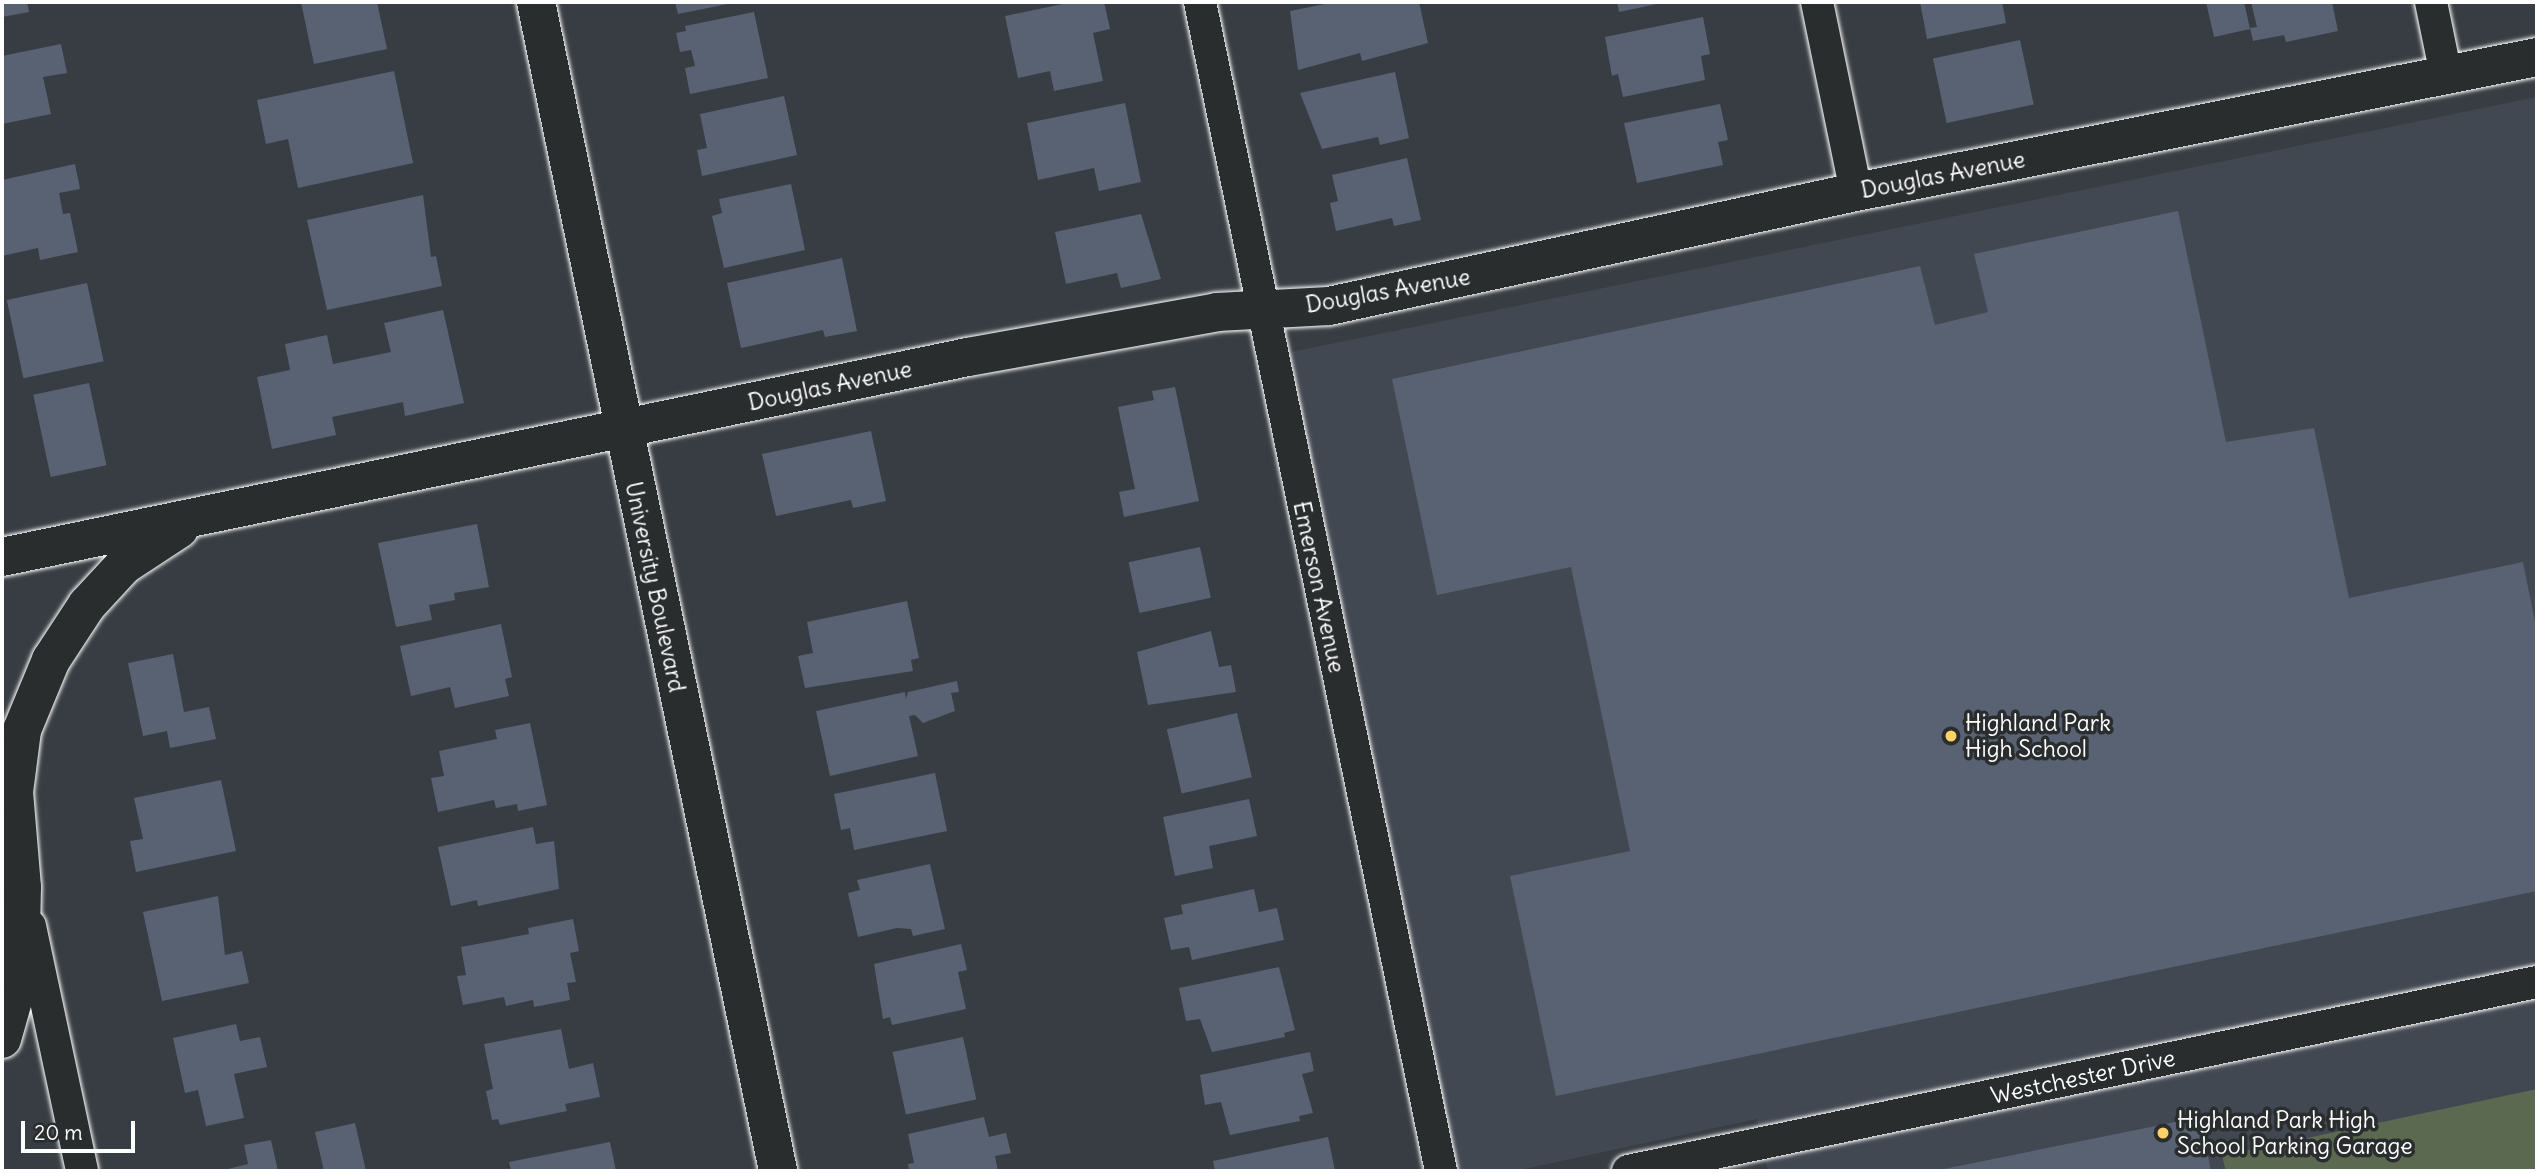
<!DOCTYPE html>
<style>
body{margin:0}
#map{position:relative;width:2539px;height:1173px;overflow:hidden;background:#383d43;font-family:Delius,sans-serif}
div>[style]{position:absolute}
[style*='--x']{left:calc(var(--x)*1px);top:calc(var(--y)*1px);width:calc(var(--w)*1px);rotate:calc(var(--a)*1deg)}
.built>*{inset:0;background:#424851}
.green>*{inset:0;background:#5b6951}
.building>*{inset:0;background:#586273;transform-origin:0 0}
.roads{filter:drop-shadow(0 0 2px #fff) drop-shadow(0 0 2px #fff)}
.minor>*{height:32px;margin:-16px;padding:0 16px;transform-origin:16px;border-radius:16px;background:#2a2d2e}
.tertiary>*{height:38px;margin:-19px;padding:0 19px;transform-origin:19px;border-radius:19px;background:#2a2d2e}
.dots>*{width:19px;height:19px;translate:-50% -50%;box-sizing:border-box;border:4px solid #2a2d2e;border-radius:50%}
span{translate:-50% -50%;white-space:nowrap;text-align:center;line-height:1.15;-webkit-text-stroke:7px #2a2d2e;paint-order:stroke}
.street-label{font-size:23px;color:#fff}
.poi-label{font-size:23px;color:#fff}
.left{translate:0 -50%;text-align:left}
.frame{position:absolute;inset:0;border:4px solid #fff;pointer-events:none}
.scale{position:absolute;left:21px;top:1121px;width:114px;height:32px;box-sizing:border-box;border:4px solid #fff;border-top:0;padding-left:9px;font-size:21px;line-height:24px;white-space:nowrap;color:#fff;-webkit-text-stroke:5px #2a2d2e;paint-order:stroke}
</style>
<div id="map">
<div class="built">
<div style="clip-path:polygon(2537px 97px,2537px 1171px,1768px 1171px,1757px 1119px,1515px 1171px,1457px 1171px,1286px 353px)"></div>
</div>
<div class="green">
<div style="clip-path:polygon(2537px 1089px,2537px 1171px,2226px 1171px,2222px 1156px)"></div>
</div>
<div class="building">
<div style="clip-path:polygon(2px 2px,27px 2px,29px 12px,2px 17px)"></div>
<div style="clip-path:polygon(301px 2px,377px 2px,387px 49px,314px 64px)"></div>
<div style="clip-path:polygon(675px 2px,733px 2px,733px 3px,678px 14px)"></div>
<div style="clip-path:polygon(1072px 2px,1104px 2px,1110px 29px,1093px 33px,1103px 81px,1054px 91px,1050px 71px,1018px 78px,1005px 16px)"></div>
<div style="clip-path:polygon(1335px 2px,1419px 2px,1428px 43px,1362px 61px,1360px 53px,1298px 70px,1290px 11px)"></div>
<div style="clip-path:polygon(1617px 2px,1662px 2px,1662px 3px,1619px 12px)"></div>
<div style="clip-path:polygon(1920px 2px,2002px 2px,2006px 23px,1927px 39px)"></div>
<div style="clip-path:polygon(2206px 2px,2244px 2px,2250px 29px,2214px 37px)"></div>
<div style="clip-path:polygon(2251px 2px,2332px 2px,2338px 31px,2286px 42px,2284px 35px,2253px 41px,2250px 28px,2257px 27px)"></div>
<div style="clip-path:polygon(754px 12px,768px 78px,690px 94px,685px 68px,695px 66px,691px 50px,680px 52px,676px 33px,686px 31px,685px 26px)"></div>
<div style="clip-path:polygon(1703px 17px,1710px 54px,1701px 56px,1705px 80px,1623px 97px,1618px 74px,1612px 76px,1605px 37px)"></div>
<div style="left:2020px;top:40px;width:66px;height:89px;rotate:78deg"></div>
<div style="clip-path:polygon(61px 44px,67px 73px,43px 77px,51px 114px,2px 124px,2px 56px)"></div>
<div style="clip-path:polygon(394px 71px,413px 163px,298px 188px,288px 139px,266px 144px,257px 100px)"></div>
<div style="clip-path:polygon(1395px 72px,1409px 138px,1380px 145px,1378px 137px,1322px 149px,1300px 93px)"></div>
<div style="clip-path:polygon(784px 96px,797px 155px,702px 176px,697px 150px,707px 148px,700px 114px)"></div>
<div style="clip-path:polygon(1125px 103px,1141px 182px,1099px 191px,1094px 168px,1038px 180px,1027px 123px)"></div>
<div style="clip-path:polygon(1720px 104px,1728px 140px,1718px 142px,1723px 165px,1637px 183px,1624px 123px)"></div>
<div style="clip-path:polygon(1407px 158px,1421px 220px,1394px 226px,1392px 218px,1336px 231px,1330px 203px,1338px 201px,1332px 175px)"></div>
<div style="clip-path:polygon(75px 164px,80px 189px,59px 193px,63px 214px,70px 213px,78px 252px,40px 260px,38px 248px,2px 256px,2px 180px)"></div>
<div style="clip-path:polygon(791px 184px,805px 250px,724px 268px,712px 216px,722px 213px,719px 199px)"></div>
<div style="clip-path:polygon(423px 195px,431px 257px,436px 256px,442px 286px,327px 310px,307px 220px)"></div>
<div style="clip-path:polygon(2178px 211px,2226px 442px,2314px 428px,2349px 598px,2523px 562px,2537px 632px,2537px 891px,1556px 1096px,1510px 876px,1630px 851px,1571px 567px,1437px 595px,1392px 379px,1920px 266px,1935px 325px,1988px 312px,1974px 254px)"></div>
<div style="clip-path:polygon(1141px 214px,1161px 279px,1121px 288px,1117px 273px,1066px 284px,1055px 232px)"></div>
<div style="clip-path:polygon(842px 258px,857px 331px,825px 337px,823px 330px,741px 348px,727px 283px)"></div>
<div style="left:87px;top:283px;width:80px;height:82px;rotate:78deg"></div>
<div style="clip-path:polygon(443px 310px,464px 403px,405px 416px,403px 402px,332px 417px,336px 435px,272px 449px,257px 377px,290px 370px,285px 344px,327px 335px,333px 364px,391px 352px,384px 323px)"></div>
<div style="left:89px;top:383px;width:84px;height:57px;rotate:78deg"></div>
<div style="clip-path:polygon(1175px 387px,1199px 501px,1124px 517px,1119px 492px,1135px 489px,1118px 407px,1154px 400px,1152px 391px)"></div>
<div style="clip-path:polygon(871px 431px,886px 501px,853px 508px,851px 500px,776px 516px,762px 454px)"></div>
<div style="clip-path:polygon(477px 524px,489px 587px,454px 593px,455px 600px,429px 605px,432px 620px,396px 627px,378px 543px)"></div>
<div style="left:1200px;top:547px;width:52px;height:73px;rotate:78deg"></div>
<div style="clip-path:polygon(907px 601px,919px 658px,911px 660px,913px 671px,805px 688px,798px 656px,813px 653px,807px 622px)"></div>
<div style="clip-path:polygon(501px 624px,512px 677px,505px 679px,509px 696px,455px 708px,450px 687px,411px 696px,400px 646px)"></div>
<div style="clip-path:polygon(1211px 631px,1219px 667px,1231px 665px,1236px 692px,1148px 705px,1137px 652px)"></div>
<div style="clip-path:polygon(173px 654px,184px 712px,209px 707px,216px 739px,170px 748px,167px 731px,143px 736px,128px 663px)"></div>
<div style="clip-path:polygon(957px 681px,959px 692px,951px 693px,955px 711px,923px 723px,915px 715px,909px 716px,918px 756px,830px 776px,816px 711px,905px 692px,906px 699px,908px 692px)"></div>
<div style="left:1237px;top:713px;width:66px;height:72px;rotate:77deg"></div>
<div style="clip-path:polygon(530px 723px,547px 805px,518px 811px,517px 804px,496px 808px,494px 800px,438px 812px,431px 778px,444px 776px,439px 751px,497px 739px,495px 730px)"></div>
<div style="clip-path:polygon(935px 773px,947px 831px,854px 850px,850px 828px,841px 830px,834px 794px)"></div>
<div style="clip-path:polygon(221px 780px,236px 851px,136px 872px,130px 841px,143px 839px,134px 798px)"></div>
<div style="clip-path:polygon(1249px 799px,1257px 836px,1209px 846px,1213px 868px,1175px 876px,1163px 817px)"></div>
<div style="clip-path:polygon(533px 827px,536px 844px,554px 841px,559px 889px,478px 906px,477px 900px,451px 906px,438px 847px)"></div>
<div style="clip-path:polygon(930px 864px,945px 929px,913px 936px,911px 929px,897px 928px,858px 937px,848px 893px,860px 890px,857px 880px)"></div>
<div style="clip-path:polygon(1254px 889px,1259px 912px,1277px 908px,1284px 940px,1192px 960px,1189px 947px,1171px 950px,1164px 918px,1183px 914px,1181px 905px)"></div>
<div style="clip-path:polygon(218px 896px,225px 955px,242px 951px,249px 983px,162px 1001px,143px 912px)"></div>
<div style="clip-path:polygon(573px 919px,579px 951px,570px 953px,576px 982px,567px 983px,570px 1000px,534px 1007px,533px 1000px,506px 1006px,504px 997px,463px 1005px,457px 976px,466px 975px,461px 947px,529px 934px,528px 928px)"></div>
<div style="clip-path:polygon(961px 944px,967px 970px,958px 972px,966px 1009px,892px 1025px,890px 1017px,883px 1019px,874px 964px)"></div>
<div style="clip-path:polygon(1279px 967px,1295px 1030px,1284px 1033px,1285px 1037px,1212px 1052px,1200px 1019px,1186px 1021px,1179px 988px)"></div>
<div style="clip-path:polygon(236px 1024px,240px 1041px,260px 1037px,267px 1067px,234px 1074px,244px 1118px,206px 1126px,198px 1090px,185px 1093px,173px 1038px)"></div>
<div style="clip-path:polygon(561px 1029px,569px 1069px,593px 1063px,600px 1097px,565px 1104px,567px 1111px,500px 1125px,498px 1119px,492px 1120px,486px 1091px,493px 1089px,484px 1044px)"></div>
<div style="left:963px;top:1037px;width:64px;height:72px;rotate:78deg"></div>
<div style="clip-path:polygon(1310px 1052px,1314px 1071px,1302px 1074px,1313px 1113px,1299px 1116px,1300px 1121px,1230px 1135px,1221px 1102px,1205px 1105px,1200px 1075px)"></div>
<div style="clip-path:polygon(984px 1117px,989px 1137px,1006px 1133px,1011px 1153px,995px 1156px,998px 1171px,909px 1171px,908px 1164px,914px 1163px,908px 1134px)"></div>
<div style="clip-path:polygon(2200px 1117px,2211px 1171px,1939px 1171px,1939px 1170px)"></div>
<div style="clip-path:polygon(355px 1123px,366px 1171px,324px 1171px,315px 1132px)"></div>
<div style="clip-path:polygon(1328px 1137px,1335px 1171px,1215px 1171px,1213px 1161px)"></div>
<div style="clip-path:polygon(271px 1140px,278px 1171px,220px 1171px,248px 1164px,244px 1145px)"></div>
<div style="clip-path:polygon(610px 1142px,616px 1171px,511px 1171px,509px 1162px)"></div>
</div>
<div class="roads">
<div class="minor">
<div style="--x:1200;--y:2;--w:1194;--a:78.35"></div>
<div style="--x:1817;--y:2;--w:194;--a:78.4"></div>
<div style="--x:2431;--y:2;--w:75;--a:78.4"></div>
<div style="--x:30;--y:926;--w:250;--a:78"></div>
<div style="--x:1628;--y:1171;--w:928;--a:-11.75"></div>
</div>
<div class="tertiary">
<div style="--x:536;--y:2;--w:1194;--a:78.3"></div>
<div style="--x:2;--y:557;--w:986;--a:-11.7"></div>
<div style="--x:968;--y:357;--w:253;--a:-10.2"></div>
<div style="--x:1217;--y:312;--w:112;--a:-3.1"></div>
<div style="--x:1329;--y:306;--w:539;--a:-12.21"></div>
<div style="--x:1856;--y:192;--w:694;--a:-11.21"></div>
<div style="--x:2;--y:1039;--w:66;--a:-74.1"></div>
<div style="--x:20;--y:976;--w:89;--a:-88.7"></div>
<div style="--x:22;--y:887;--w:95;--a:-94.8"></div>
<div style="--x:14;--y:792;--w:63;--a:-82.6"></div>
<div style="--x:22;--y:730;--w:76;--a:-67.5"></div>
<div style="--x:51;--y:660;--w:66;--a:-56.8"></div>
<div style="--x:87;--y:605;--w:54;--a:-47.2"></div>
<div style="--x:124;--y:565;--w:66;--a:-33.2"></div>
</div>
</div>
<div class="dots">
<div style="left:1951px;top:736px;background:#ffd166"></div>
<div style="left:2163px;top:1133px;background:#ffd166"></div>
</div>
<div class="street-label">
<span style="left:1943px;top:175px;rotate:-11deg">Douglas Avenue</span>
<span style="left:1388px;top:291px;rotate:-10deg">Douglas Avenue</span>
<span style="left:830px;top:386px;rotate:-12deg">Douglas Avenue</span>
<span style="left:655px;top:587px;rotate:78deg">University Boulevard</span>
<span style="left:1319px;top:587px;rotate:78deg">Emerson Avenue</span>
<span style="left:2083px;top:1077px;rotate:-12deg">Westchester Drive</span>
</div>
<div class="poi-label">
<span class="left" style="left:1965px;top:736px">Highland Park<br>High School</span>
<span class="left" style="left:2177px;top:1133px">Highland Park High<br>School Parking Garage</span>
</div>
<div class="frame"></div>
<div class="scale">20 m</div>
</div>
